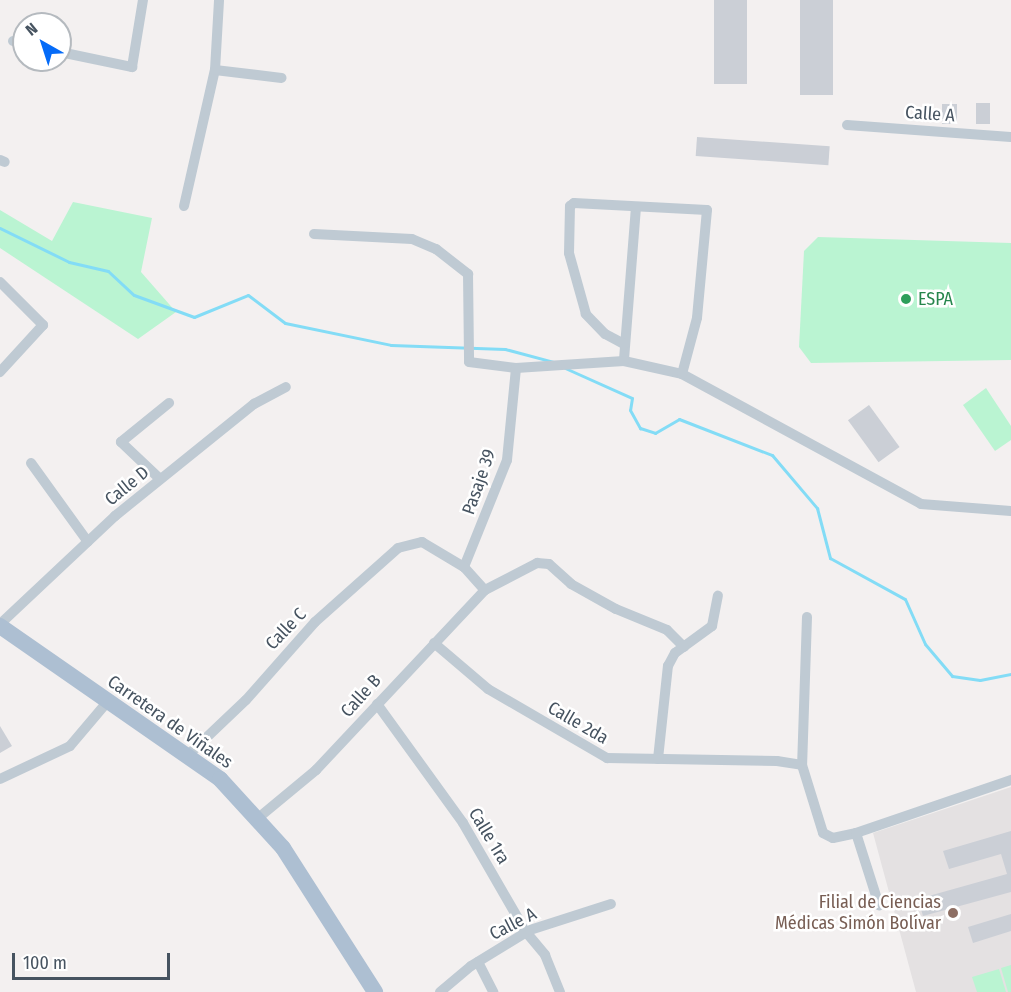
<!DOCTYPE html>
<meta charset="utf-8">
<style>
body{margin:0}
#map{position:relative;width:1011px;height:992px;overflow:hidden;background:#f3f0f0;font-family:"Fira Sans Condensed",sans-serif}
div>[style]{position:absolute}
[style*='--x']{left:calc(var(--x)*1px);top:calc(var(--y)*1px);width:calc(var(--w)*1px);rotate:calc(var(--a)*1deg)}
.education>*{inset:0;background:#e4e1e2}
.green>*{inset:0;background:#baf4d2}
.stream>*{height:3px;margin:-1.5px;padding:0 1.5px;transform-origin:1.5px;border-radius:1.5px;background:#83dcf6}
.building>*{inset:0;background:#cbcfd6;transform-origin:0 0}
.minor>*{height:10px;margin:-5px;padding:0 5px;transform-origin:5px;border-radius:5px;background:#bfcad3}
.primary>*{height:16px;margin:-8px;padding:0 8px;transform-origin:8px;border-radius:8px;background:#adbfd2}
.dots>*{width:16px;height:16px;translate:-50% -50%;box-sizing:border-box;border:3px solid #fff;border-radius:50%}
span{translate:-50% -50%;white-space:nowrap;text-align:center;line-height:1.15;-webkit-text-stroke:5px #fff;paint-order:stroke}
.street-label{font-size:18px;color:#465360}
.leisure-label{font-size:18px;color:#27864d}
.left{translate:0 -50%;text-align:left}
.education-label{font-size:18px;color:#785e54}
.right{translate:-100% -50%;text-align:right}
.north{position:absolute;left:12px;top:12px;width:60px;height:60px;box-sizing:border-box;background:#fff;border:2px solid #b5babf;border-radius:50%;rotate:321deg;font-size:16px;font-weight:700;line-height:24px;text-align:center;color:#465360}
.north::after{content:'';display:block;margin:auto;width:21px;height:27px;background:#056bf8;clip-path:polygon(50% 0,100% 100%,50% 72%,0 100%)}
.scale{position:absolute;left:12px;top:953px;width:158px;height:27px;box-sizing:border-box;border:3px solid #465360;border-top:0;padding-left:8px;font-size:18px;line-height:21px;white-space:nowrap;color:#465360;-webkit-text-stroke:4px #fff;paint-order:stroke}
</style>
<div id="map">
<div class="education">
<div style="clip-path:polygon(1011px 787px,1011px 992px,916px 992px,873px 833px)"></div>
</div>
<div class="green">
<div style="clip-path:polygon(73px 202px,152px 218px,141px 272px,176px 312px,138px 339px,0 248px,0 210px,52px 241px)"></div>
<div style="clip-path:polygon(818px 237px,1011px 243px,1011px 360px,811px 363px,799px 347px,804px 251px)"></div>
<div style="clip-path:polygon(986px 388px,1011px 426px,1011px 440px,995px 451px,963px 405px)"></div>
<div style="clip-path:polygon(1011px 965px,1011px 992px,1008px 992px,1001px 968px)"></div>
<div style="clip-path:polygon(999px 969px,1006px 992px,977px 992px,972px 977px)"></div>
</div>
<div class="stream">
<div style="--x:0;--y:228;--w:77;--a:26.2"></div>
<div style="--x:69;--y:262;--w:40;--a:13"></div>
<div style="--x:108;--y:271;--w:35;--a:43"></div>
<div style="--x:134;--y:295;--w:64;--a:20.1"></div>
<div style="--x:194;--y:317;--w:58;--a:-22.2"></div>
<div style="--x:248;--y:295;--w:46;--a:37.1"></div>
<div style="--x:285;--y:323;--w:108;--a:11.7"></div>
<div style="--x:391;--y:345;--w:114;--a:2"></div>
<div style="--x:505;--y:349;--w:51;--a:14.9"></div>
<div style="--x:565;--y:368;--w:73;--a:24.1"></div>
<div style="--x:632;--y:398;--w:12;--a:99"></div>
<div style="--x:630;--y:410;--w:21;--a:61"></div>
<div style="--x:640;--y:428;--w:16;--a:18"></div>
<div style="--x:655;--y:433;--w:28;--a:-30"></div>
<div style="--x:679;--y:419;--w:100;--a:21.2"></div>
<div style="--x:772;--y:455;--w:70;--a:49.7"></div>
<div style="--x:817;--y:508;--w:52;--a:75.4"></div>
<div style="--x:830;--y:558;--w:85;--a:28.7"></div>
<div style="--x:905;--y:599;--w:49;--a:66"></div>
<div style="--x:925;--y:644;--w:42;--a:49.8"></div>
<div style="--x:952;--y:676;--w:28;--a:8"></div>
<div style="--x:980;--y:680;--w:32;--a:-11"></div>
</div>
<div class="building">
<div style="left:714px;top:0;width:33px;height:84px"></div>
<div style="left:800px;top:0;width:33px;height:95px"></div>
<div style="left:976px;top:103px;width:14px;height:21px"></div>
<div style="left:942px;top:104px;width:15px;height:20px"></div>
<div style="left:697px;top:137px;width:133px;height:19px;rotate:4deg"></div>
<div style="left:869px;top:405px;width:52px;height:26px;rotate:54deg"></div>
<div style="clip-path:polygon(0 726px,12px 746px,0 753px)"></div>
<div style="clip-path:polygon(1011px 831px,1011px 892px,923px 916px,918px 899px,1007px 874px,1001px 854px,949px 869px,943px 851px)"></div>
<div style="clip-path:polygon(1011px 914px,1011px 931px,973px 943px,968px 927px)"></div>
</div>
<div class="minor">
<div style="--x:13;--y:41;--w:11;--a:15"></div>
<div style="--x:60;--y:52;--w:74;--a:11.8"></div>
<div style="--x:132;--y:67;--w:68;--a:-80.7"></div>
<div style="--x:215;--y:70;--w:67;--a:6.8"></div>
<div style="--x:847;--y:125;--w:164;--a:4.2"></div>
<div style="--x:0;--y:160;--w:5;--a:22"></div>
<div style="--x:184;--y:206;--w:139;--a:-77.2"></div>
<div style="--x:215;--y:70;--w:70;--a:-86.7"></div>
<div style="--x:636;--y:207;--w:154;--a:94.5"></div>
<div style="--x:624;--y:361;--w:59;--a:12.6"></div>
<div style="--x:682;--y:374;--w:272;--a:28.5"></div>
<div style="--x:921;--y:504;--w:90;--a:4.4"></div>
<div style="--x:314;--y:234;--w:98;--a:2.9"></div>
<div style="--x:412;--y:239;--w:26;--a:23"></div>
<div style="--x:436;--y:249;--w:41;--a:38"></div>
<div style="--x:468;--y:274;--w:88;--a:89.3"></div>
<div style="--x:469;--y:362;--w:47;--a:7.3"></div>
<div style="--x:516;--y:368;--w:108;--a:-3.7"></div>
<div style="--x:0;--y:282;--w:61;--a:45"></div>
<div style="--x:43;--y:325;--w:64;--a:132.5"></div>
<div style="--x:624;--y:344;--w:21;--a:-152"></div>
<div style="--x:605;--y:334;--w:28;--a:-134"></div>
<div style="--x:586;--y:314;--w:63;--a:-105.6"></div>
<div style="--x:569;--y:253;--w:47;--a:-88.8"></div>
<div style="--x:570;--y:206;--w:5;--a:-37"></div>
<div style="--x:574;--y:203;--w:133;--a:3"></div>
<div style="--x:707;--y:210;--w:108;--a:95.3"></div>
<div style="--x:697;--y:318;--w:58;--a:105"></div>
<div style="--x:31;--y:463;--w:97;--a:54.2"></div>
<div style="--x:160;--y:479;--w:54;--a:-136.5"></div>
<div style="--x:121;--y:442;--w:62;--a:-39.1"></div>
<div style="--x:464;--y:567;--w:115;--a:-68.1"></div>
<div style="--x:507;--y:460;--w:92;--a:-84.4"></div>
<div style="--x:807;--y:617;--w:148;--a:91.9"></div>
<div style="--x:802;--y:765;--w:71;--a:72.8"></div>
<div style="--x:823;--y:833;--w:11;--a:27"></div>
<div style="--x:833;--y:838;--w:24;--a:-12"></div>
<div style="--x:856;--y:833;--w:164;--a:-18.9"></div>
<div style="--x:0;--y:624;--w:158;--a:-43.2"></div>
<div style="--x:115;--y:516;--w:179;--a:-38.9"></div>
<div style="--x:254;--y:404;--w:36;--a:-28"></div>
<div style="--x:434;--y:643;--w:71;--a:40.4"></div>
<div style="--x:488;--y:689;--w:138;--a:30.1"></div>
<div style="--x:607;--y:758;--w:170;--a:1"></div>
<div style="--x:777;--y:761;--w:25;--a:9"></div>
<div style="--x:377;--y:704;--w:147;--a:54.1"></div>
<div style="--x:463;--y:823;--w:126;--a:60"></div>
<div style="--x:526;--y:932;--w:30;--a:50"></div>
<div style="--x:545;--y:955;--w:40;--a:68"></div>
<div style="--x:187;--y:756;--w:81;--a:-43.5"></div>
<div style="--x:246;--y:700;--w:104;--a:-48.5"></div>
<div style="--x:315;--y:622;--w:111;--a:-41.7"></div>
<div style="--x:398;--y:548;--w:25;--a:-14"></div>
<div style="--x:422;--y:542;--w:49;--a:30.8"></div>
<div style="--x:464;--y:567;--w:31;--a:48"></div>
<div style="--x:658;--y:759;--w:94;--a:-83.9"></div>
<div style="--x:668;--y:666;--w:15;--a:-62"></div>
<div style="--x:675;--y:653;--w:46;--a:-36.1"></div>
<div style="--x:712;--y:626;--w:31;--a:-79"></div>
<div style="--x:0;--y:779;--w:77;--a:-25.2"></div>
<div style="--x:70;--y:746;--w:59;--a:-49.8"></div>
<div style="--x:257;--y:819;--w:77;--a:-39.7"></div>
<div style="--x:316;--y:770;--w:247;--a:-46.8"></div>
<div style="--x:485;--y:590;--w:59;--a:-27.4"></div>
<div style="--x:537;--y:563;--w:12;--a:5"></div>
<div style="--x:549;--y:564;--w:30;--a:42"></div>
<div style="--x:571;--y:584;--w:51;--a:29.1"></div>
<div style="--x:616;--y:609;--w:55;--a:22.4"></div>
<div style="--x:667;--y:630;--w:24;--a:45"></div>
<div style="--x:856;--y:833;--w:76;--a:72.3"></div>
<div style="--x:478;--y:962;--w:34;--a:63"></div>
<div style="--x:440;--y:992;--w:40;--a:-40"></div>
<div style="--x:471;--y:966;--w:69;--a:-31.4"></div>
<div style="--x:530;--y:930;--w:85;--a:-17.8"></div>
</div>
<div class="primary">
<div style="--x:0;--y:626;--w:268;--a:34.8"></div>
<div style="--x:220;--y:779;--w:93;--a:47.6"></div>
<div style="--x:283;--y:848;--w:171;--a:57.4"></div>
</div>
<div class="dots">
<div style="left:906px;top:299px;background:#2e9e5b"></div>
<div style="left:953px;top:913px;background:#8d6e63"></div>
</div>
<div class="street-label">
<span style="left:930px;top:114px;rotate:4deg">Calle A</span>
<span style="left:479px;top:482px;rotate:-71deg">Pasaje 39</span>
<span style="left:127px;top:486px;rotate:-39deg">Calle D</span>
<span style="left:286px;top:629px;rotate:-46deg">Calle C</span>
<span style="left:361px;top:696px;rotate:-48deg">Calle B</span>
<span style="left:170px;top:722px;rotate:35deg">Carretera de Viñales</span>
<span style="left:578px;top:723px;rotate:30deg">Calle 2da</span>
<span style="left:489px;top:836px;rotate:59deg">Calle 1ra</span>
<span style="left:513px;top:924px;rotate:-27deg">Calle A</span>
</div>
<div class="leisure-label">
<span class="left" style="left:918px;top:299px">ESPA</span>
</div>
<div class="education-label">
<span class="right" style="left:941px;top:913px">Filial de Ciencias<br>Médicas Simón Bolívar</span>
</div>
<div class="north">N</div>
<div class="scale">100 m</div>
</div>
